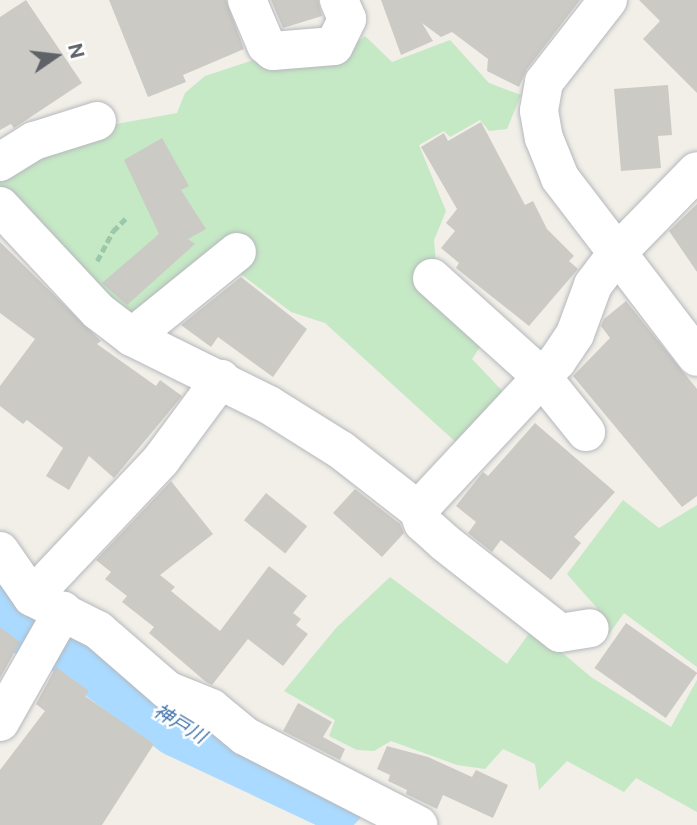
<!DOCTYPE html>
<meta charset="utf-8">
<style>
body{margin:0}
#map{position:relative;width:697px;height:825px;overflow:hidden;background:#f1efe8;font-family:"Public Sans","Noto Sans JP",sans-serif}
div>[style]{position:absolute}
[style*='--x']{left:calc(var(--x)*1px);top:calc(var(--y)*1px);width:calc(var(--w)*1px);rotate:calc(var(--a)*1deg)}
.green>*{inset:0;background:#c5e8c5}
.river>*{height:60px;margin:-30px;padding:0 30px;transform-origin:30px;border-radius:30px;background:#aadaff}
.building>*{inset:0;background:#cccac5;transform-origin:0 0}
.path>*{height:4.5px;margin-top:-2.25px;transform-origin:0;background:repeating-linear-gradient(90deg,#9cc7a9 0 7px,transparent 0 10.5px)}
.roads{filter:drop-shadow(0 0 2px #b5b8bc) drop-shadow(0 0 2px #b5b8bc)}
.minor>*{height:38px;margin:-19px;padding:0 19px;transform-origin:19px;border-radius:19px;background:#fff}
span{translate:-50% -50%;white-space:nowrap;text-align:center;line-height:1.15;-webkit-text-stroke:5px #fff;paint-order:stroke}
.water-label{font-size:19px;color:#4174aa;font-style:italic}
.north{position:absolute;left:21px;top:21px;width:70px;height:70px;-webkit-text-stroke:5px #fff;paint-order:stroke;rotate:76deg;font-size:19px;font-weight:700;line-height:28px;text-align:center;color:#5f6368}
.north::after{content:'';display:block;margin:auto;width:24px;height:32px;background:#5f6368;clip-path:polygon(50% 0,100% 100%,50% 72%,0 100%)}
</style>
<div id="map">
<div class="green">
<div style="clip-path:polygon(365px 36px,392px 62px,450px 40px,489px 83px,521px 95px,507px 129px,489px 131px,480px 120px,450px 137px,444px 131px,419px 145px,446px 211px,434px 240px,436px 263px,484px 341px,472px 359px,508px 397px,460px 446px,325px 323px,291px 312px,222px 260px,134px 327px,0 191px,0 168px,72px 132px,177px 113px,185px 93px,205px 76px,260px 58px,340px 55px)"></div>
<div style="clip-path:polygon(623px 500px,659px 528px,697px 505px,697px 667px,624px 613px,609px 634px,596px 607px,567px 574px)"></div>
<div style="clip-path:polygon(390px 577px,507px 664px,533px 628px,591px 677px,671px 727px,697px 680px,697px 812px,636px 778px,624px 792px,567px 761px,539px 790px,535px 764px,503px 749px,485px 769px,457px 765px,391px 741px,374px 751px,357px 750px,329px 736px,335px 720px,284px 691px,336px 628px)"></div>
</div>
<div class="river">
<div style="--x:0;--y:595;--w:25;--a:67"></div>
<div style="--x:10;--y:618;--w:60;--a:24.4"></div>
<div style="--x:65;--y:643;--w:141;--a:36.6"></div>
<div style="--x:178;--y:727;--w:174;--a:25.2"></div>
</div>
<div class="building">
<div style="clip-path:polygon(26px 0,82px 83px,14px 128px,11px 124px,0 130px,0 17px)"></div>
<div style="clip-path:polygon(109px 0,226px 0,244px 49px,183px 75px,186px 82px,148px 97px)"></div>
<div style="clip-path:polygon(271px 0,318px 0,322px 16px,283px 28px)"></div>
<div style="clip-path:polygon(381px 0,580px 0,527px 69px,519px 87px,487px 71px,488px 59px,452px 32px,441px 37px,422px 23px,433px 41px,401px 55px)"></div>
<div style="clip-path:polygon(639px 0,697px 0,697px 93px,643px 39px,660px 21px)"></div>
<div style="clip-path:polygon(668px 85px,672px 135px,658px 136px,661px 168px,621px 171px,614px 89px)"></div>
<div style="clip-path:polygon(481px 122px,525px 205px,533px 201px,547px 229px,574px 256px,569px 261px,578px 269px,529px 326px,456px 268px,459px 263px,441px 248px,455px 231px,446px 223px,457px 209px,421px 147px,444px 133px,448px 141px)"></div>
<div style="clip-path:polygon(162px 138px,189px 186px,181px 190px,206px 229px,188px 239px,195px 244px,127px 305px,102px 283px,159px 234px,124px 160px)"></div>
<div style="clip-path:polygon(697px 204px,697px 272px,669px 231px)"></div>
<div style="clip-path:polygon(0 242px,101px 341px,97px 344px,156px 386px,160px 380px,182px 396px,114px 478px,89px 456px,69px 490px,46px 476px,63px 448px,27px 420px,23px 424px,0 406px,0 386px,35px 339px,0 313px)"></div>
<div style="clip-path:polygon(241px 277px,307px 329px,273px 377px,218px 337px,211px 347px,181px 325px)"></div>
<div style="clip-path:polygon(626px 301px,697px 389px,697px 496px,682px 507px,573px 376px,610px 338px,601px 326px,604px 319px)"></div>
<div style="clip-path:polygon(535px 423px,615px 492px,574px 537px,581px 543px,551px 580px,501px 540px,492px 552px,468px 533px,476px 522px,456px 506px,483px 472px,488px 476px)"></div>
<div style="clip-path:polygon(171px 481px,213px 534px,160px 575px,175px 587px,171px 591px,220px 631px,269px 566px,307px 596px,293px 613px,301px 619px,296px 625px,308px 634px,283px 666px,248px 639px,212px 685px,206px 682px,149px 633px,154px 627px,122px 602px,127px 596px,105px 579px,111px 572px,96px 560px)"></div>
<div style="clip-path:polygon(355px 489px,400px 524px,404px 533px,382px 557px,333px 513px)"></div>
<div style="left:266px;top:493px;width:53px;height:35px;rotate:39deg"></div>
<div style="left:626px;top:623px;width:87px;height:55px;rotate:35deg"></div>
<div style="clip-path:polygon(0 627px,20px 642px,0 678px)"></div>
<div style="clip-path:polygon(56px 667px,89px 691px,85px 696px,154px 744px,102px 825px,0 825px,0 770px,45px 711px,36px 704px)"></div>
<div style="clip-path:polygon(298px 703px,332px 722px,323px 737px,345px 749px,340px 760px,283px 731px)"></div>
<div style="clip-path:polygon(387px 746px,428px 757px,472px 777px,476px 770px,508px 785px,493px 818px,443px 795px,437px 809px,406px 794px,407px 790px,388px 781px,390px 775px,377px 769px)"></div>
</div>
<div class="path">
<div style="--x:97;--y:261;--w:34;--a:-62"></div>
<div style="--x:113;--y:231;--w:18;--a:-45"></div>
</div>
<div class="roads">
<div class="minor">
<div style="--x:247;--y:0;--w:49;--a:67.1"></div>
<div style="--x:266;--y:45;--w:9;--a:41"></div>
<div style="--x:273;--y:51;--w:61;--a:-4.7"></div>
<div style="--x:334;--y:46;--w:30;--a:-64"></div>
<div style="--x:347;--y:19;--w:21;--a:-113"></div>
<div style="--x:608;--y:0;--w:104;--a:128"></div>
<div style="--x:544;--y:82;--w:29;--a:100"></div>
<div style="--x:539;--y:111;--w:27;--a:80"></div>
<div style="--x:544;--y:138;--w:43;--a:68.2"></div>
<div style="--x:560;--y:178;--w:225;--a:52.6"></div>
<div style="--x:0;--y:162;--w:40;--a:-32"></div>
<div style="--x:34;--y:141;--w:66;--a:-17.6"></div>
<div style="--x:0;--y:206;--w:144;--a:47"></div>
<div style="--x:98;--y:311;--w:43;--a:37.4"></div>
<div style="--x:132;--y:337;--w:153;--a:26.4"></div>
<div style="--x:269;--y:405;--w:85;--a:32"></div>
<div style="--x:341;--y:450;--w:98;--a:37.9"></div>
<div style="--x:418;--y:510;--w:204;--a:-47"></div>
<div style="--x:557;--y:361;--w:32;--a:-56"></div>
<div style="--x:575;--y:334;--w:52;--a:-69.8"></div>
<div style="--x:593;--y:285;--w:41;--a:-52.9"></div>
<div style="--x:618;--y:252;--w:113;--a:-45.7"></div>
<div style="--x:432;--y:278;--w:147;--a:42"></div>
<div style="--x:541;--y:376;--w:72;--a:51.2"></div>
<div style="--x:132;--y:337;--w:135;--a:-39"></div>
<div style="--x:418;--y:510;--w:14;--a:69"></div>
<div style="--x:423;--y:523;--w:28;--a:42"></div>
<div style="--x:444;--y:542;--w:147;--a:38.1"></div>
<div style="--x:560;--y:633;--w:30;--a:-9"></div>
<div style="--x:0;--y:551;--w:56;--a:55.2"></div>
<div style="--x:32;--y:597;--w:74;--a:26.6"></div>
<div style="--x:98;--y:630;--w:91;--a:41"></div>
<div style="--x:167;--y:690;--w:48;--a:22.2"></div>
<div style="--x:211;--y:708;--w:44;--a:39.5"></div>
<div style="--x:245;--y:736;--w:195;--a:27.2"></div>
<div style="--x:32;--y:597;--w:188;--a:-46.7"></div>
<div style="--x:161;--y:460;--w:101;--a:-53.5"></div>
<div style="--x:0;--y:722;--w:128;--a:-60.4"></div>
</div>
</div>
<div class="water-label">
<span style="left:180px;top:724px;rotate:31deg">神戸川</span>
</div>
<div class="north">N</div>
</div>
